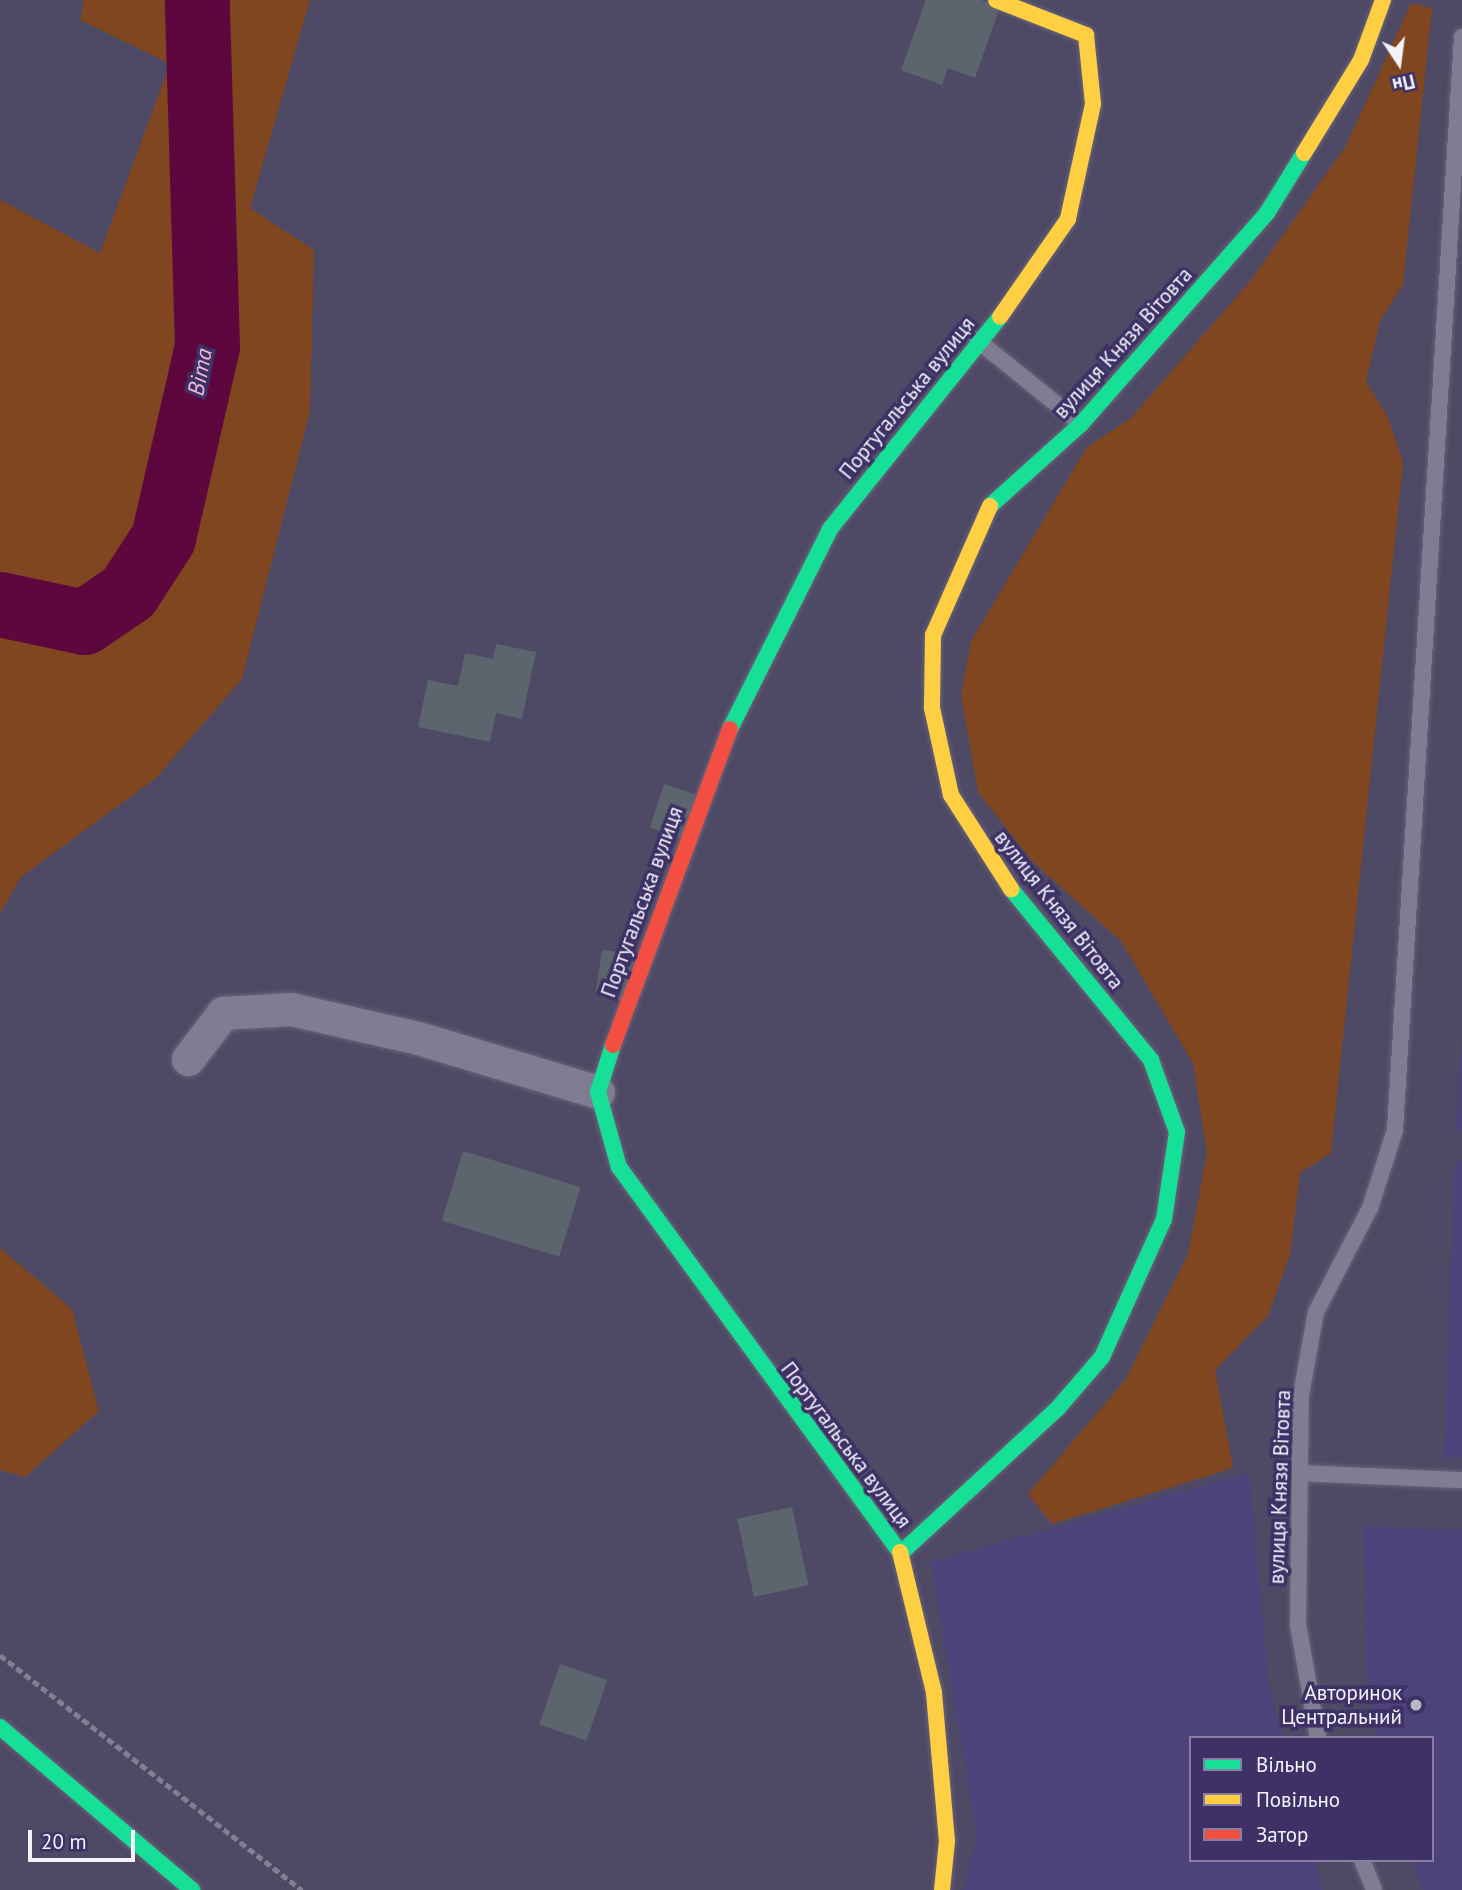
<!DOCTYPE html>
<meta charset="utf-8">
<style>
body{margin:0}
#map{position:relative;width:1462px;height:1890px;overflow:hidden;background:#4e4965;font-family:"PT Sans",sans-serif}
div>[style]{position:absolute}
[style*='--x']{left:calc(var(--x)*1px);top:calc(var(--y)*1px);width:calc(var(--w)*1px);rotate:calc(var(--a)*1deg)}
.built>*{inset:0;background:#4e427b}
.green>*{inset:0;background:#804620}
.river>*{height:65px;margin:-32.5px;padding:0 32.5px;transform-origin:32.5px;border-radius:32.5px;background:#5d073e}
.building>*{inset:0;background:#5c646d;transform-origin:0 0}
.path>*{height:4.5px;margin-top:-2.25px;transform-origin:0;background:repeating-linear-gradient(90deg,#837f92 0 7px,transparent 0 10.5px)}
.roads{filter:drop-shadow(0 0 2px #686478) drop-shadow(0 0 2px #686478)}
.lane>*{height:16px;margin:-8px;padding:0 8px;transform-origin:8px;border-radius:8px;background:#807c92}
.street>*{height:33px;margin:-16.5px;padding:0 16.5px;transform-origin:16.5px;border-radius:16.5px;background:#807c92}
.fast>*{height:16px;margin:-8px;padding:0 8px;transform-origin:8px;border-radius:8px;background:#16e098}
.slow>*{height:16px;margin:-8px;padding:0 8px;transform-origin:8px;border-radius:8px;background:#ffcf43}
.jam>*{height:16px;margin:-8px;padding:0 8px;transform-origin:8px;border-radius:8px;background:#f24e42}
.dots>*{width:19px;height:19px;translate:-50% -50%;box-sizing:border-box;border:4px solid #3d3166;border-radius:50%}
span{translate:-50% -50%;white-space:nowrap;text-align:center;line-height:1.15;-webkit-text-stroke:7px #3d3166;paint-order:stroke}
.street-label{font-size:21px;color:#f4f3fa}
.poi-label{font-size:21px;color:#f4f3fa}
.right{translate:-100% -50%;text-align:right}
.water-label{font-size:23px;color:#f6b9d3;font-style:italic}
.legend{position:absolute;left:1189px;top:1736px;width:245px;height:126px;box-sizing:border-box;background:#3d3166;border:2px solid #867fa1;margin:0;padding:9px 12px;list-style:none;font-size:21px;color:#f4f3fa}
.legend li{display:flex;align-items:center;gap:14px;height:35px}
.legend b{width:35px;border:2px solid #867fa1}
.north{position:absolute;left:1364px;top:28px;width:70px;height:70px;-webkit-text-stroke:5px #3d3166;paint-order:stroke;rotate:167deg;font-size:19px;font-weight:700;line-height:28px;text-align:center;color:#f4f3fa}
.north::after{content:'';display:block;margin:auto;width:24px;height:32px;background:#f4f3fa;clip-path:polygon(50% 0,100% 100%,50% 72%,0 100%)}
.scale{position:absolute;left:28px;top:1830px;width:107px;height:32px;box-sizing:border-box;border:4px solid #f4f3fa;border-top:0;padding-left:9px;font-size:21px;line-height:24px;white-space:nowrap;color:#f4f3fa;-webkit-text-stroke:5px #3d3166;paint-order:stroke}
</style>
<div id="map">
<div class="built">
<div style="clip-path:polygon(1462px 1031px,1462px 1132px,1456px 1132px)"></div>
<div style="clip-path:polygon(1455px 1161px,1462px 1161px,1462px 1458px,1444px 1457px)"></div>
<div style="clip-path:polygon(1249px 1473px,1269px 1686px,1283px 1738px,1191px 1738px,1191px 1860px,1315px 1860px,1322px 1890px,963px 1890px,977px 1836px,931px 1562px)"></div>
<div style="clip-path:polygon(1364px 1526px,1462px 1530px,1462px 1890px,1423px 1890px,1412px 1860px,1432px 1860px,1432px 1738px,1376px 1738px,1366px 1672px)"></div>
</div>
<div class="green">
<div style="clip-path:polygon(84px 0,310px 0,250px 208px,314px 250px,310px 411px,242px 679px,156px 778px,21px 877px,0 913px,0 200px,100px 253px,170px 64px,80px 20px)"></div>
<div style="clip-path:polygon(1411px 3px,1432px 8px,1403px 284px,1380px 321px,1366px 382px,1388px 417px,1403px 463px,1331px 1153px,1300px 1173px,1290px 1255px,1268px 1316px,1215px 1370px,1233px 1468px,1052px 1524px,1028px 1494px,1126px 1379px,1188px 1254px,1207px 1153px,1193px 1063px,1121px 941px,1032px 861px,978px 792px,961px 695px,971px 641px,1087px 447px,1131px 418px,1251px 280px,1346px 146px)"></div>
<div style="clip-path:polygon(0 1248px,72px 1309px,99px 1411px,25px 1477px,0 1470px)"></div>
</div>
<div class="river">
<div style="--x:0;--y:604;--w:86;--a:12.1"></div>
<div style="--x:84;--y:622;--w:53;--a:-34.3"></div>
<div style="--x:128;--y:592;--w:64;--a:-57.1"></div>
<div style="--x:163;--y:538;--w:197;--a:-77.1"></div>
<div style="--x:207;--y:346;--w:346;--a:-91.7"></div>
</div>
<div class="building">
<div style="clip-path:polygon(926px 0,981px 0,1000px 7px,975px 78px,948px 68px,942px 85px,901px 70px)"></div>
<div style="clip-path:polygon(496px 644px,536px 652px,522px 719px,496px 713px,490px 742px,418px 727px,428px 680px,458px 686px,465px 653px,493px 659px)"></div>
<div style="left:664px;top:784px;width:41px;height:46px;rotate:18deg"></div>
<div style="clip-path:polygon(602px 950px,634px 954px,627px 1003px,596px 990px)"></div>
<div style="left:463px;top:1151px;width:123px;height:73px;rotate:17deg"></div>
<div style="left:792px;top:1507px;width:80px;height:56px;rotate:78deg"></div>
<div style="left:560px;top:1664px;width:50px;height:64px;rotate:19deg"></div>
</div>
<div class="path">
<div style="--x:0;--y:1655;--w:383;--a:37.9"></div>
</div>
<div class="roads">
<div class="lane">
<div style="--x:977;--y:340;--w:134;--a:38.9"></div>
<div style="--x:1300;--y:1473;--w:162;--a:2.5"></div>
<div style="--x:1318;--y:1738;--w:115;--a:-100"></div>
<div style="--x:1298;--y:1625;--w:230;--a:-89.3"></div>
<div style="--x:1301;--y:1395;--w:84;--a:-79.8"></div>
<div style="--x:1316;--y:1312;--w:117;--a:-62.6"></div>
<div style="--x:1370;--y:1208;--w:82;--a:-72.2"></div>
<div style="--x:1395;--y:1130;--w:1095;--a:-86.49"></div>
<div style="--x:1362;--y:1860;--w:32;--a:68"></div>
</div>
<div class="street">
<div style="--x:188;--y:1059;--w:58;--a:-52.7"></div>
<div style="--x:223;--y:1013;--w:68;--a:-3.4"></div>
<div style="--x:291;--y:1009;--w:130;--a:12.9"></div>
<div style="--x:418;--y:1038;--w:188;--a:16.7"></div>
</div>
<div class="fast">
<div style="--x:990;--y:506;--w:122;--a:-42"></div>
<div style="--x:1081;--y:424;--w:281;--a:-48.6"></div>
<div style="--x:1267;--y:213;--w:70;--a:-58.3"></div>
<div style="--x:730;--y:729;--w:224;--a:-63.4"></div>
<div style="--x:830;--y:529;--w:272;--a:-51.3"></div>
<div style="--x:613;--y:1045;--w:49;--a:107.7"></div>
<div style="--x:598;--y:1092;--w:78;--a:74.4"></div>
<div style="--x:619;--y:1167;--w:477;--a:53.9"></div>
<div style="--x:901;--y:1553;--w:214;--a:-42.7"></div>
<div style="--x:1058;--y:1408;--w:67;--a:-49.2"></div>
<div style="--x:1102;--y:1357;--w:151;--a:-65.8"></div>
<div style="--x:1164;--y:1219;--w:88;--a:-81.5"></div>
<div style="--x:1177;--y:1132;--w:77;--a:-109.9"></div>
<div style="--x:1151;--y:1060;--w:221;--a:-129.3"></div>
<div style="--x:0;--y:1727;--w:252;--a:40.3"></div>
</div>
<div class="slow">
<div style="--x:996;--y:0;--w:97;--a:21.3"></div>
<div style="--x:1086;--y:35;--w:69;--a:84.2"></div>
<div style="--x:1093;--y:104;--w:118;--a:102.3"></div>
<div style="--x:1068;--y:219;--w:119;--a:124.8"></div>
<div style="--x:1304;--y:153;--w:109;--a:-58.5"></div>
<div style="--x:1361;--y:60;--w:64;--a:-69.9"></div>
<div style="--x:990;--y:506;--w:141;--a:113.8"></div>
<div style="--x:933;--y:635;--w:73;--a:90.8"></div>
<div style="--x:932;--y:708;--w:89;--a:77.7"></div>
<div style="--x:951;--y:795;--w:112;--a:57.4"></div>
<div style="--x:900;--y:1552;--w:145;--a:76.4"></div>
<div style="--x:934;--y:1693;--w:149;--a:85"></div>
<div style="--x:947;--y:1841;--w:49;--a:95.8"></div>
</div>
<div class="jam">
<div style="--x:613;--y:1045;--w:337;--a:-69.7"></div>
</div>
</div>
<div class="dots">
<div style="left:1416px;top:1705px;background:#bab8c6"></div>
</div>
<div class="street-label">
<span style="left:1123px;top:343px;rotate:-48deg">вулиця Князя Вітовта</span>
<span style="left:907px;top:398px;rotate:-51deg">Португальська вулиця</span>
<span style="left:642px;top:902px;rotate:-70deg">Португальська вулиця</span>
<span style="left:1059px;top:910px;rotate:52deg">вулиця Князя Вітовта</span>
<span style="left:846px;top:1445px;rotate:53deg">Португальська вулиця</span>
<span style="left:1280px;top:1487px;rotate:-88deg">вулиця Князя Вітовта</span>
</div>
<div class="poi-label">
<span class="right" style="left:1402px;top:1705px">Авторинок<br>Центральний</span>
</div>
<div class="water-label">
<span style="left:200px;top:372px;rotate:-79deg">Віта</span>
</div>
<ul class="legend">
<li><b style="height:9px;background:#16e098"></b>Вільно</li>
<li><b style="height:9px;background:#ffcf43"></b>Повільно</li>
<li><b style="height:9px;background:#f24e42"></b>Затор</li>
</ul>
<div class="north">Пн</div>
<div class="scale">20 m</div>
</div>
